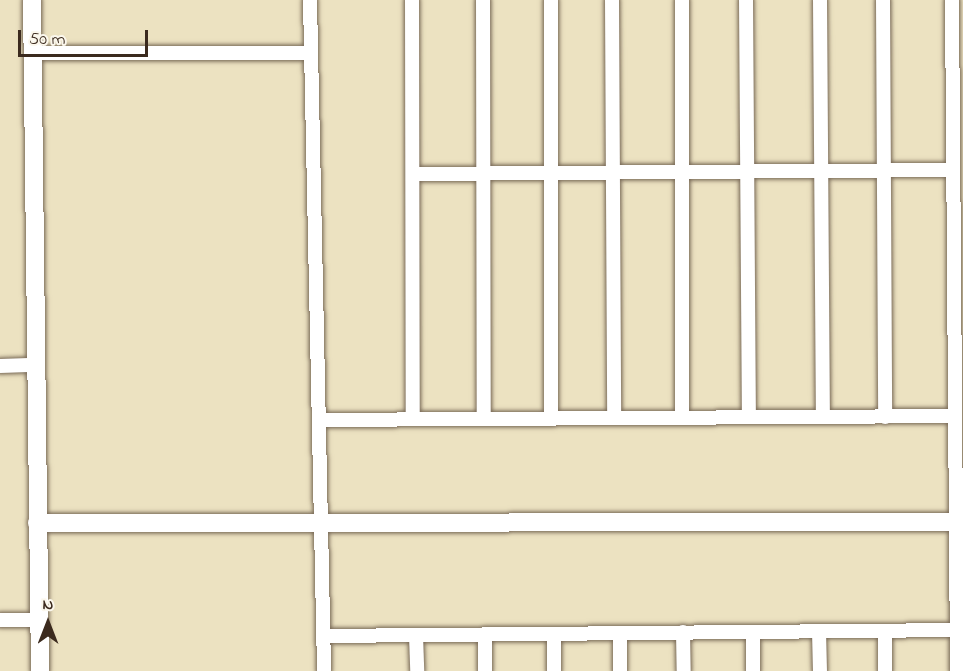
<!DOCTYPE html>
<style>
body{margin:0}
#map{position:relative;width:963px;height:671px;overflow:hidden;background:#ece2c1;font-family:"Indie Flower",sans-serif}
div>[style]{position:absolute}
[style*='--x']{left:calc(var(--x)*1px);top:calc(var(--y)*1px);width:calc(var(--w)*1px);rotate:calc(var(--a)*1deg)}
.roads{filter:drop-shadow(0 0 2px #796a57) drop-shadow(0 0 2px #796a57)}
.minor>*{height:14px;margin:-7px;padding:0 7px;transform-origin:7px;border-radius:7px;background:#fff}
.tertiary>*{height:18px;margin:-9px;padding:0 9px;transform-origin:9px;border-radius:9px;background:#fff}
span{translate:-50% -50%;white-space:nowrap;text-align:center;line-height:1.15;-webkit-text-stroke:6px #fbf7ec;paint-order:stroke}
.north{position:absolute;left:18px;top:593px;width:60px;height:60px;-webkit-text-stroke:4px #fbf7ec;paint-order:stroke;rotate:0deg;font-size:16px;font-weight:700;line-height:24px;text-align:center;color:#3b2a1e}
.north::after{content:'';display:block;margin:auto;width:21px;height:27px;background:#3b2a1e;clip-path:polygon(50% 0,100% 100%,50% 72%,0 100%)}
.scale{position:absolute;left:18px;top:30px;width:130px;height:27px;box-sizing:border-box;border:3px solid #3b2a1e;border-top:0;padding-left:8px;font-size:18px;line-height:21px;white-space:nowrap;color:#3b2a1e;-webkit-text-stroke:4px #fbf7ec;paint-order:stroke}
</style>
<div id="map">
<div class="roads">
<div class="minor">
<div style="--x:310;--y:0;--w:671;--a:88.8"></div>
<div style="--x:412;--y:0;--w:419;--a:89.9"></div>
<div style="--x:483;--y:0;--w:419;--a:89.9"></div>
<div style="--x:551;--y:0;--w:419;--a:90"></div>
<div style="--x:612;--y:0;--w:418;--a:89.7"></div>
<div style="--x:682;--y:0;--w:418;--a:90"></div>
<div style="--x:746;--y:0;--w:417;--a:89.6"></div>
<div style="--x:820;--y:0;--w:417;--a:89.6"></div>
<div style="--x:883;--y:0;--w:417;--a:89.7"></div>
<div style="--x:952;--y:0;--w:671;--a:89.57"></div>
<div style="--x:33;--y:53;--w:278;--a:0"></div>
<div style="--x:413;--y:174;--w:540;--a:-0.42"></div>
<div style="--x:0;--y:366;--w:36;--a:-2"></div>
<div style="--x:319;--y:420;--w:636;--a:-0.36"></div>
<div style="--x:0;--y:620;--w:39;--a:0"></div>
<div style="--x:819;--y:631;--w:40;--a:88.6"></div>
<div style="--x:885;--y:631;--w:40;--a:90"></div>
<div style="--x:683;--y:632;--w:39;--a:89"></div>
<div style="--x:753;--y:632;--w:39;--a:90"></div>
<div style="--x:620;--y:633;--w:38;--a:90"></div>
<div style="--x:485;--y:634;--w:37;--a:90"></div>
<div style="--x:554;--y:634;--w:37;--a:90"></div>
<div style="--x:416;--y:635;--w:36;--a:88"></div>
<div style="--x:323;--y:636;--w:634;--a:-0.54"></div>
</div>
<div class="tertiary">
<div style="--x:32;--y:0;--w:671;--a:89.32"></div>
<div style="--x:37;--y:523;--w:926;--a:-0.06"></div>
</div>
</div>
<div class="north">N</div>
<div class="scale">50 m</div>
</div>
